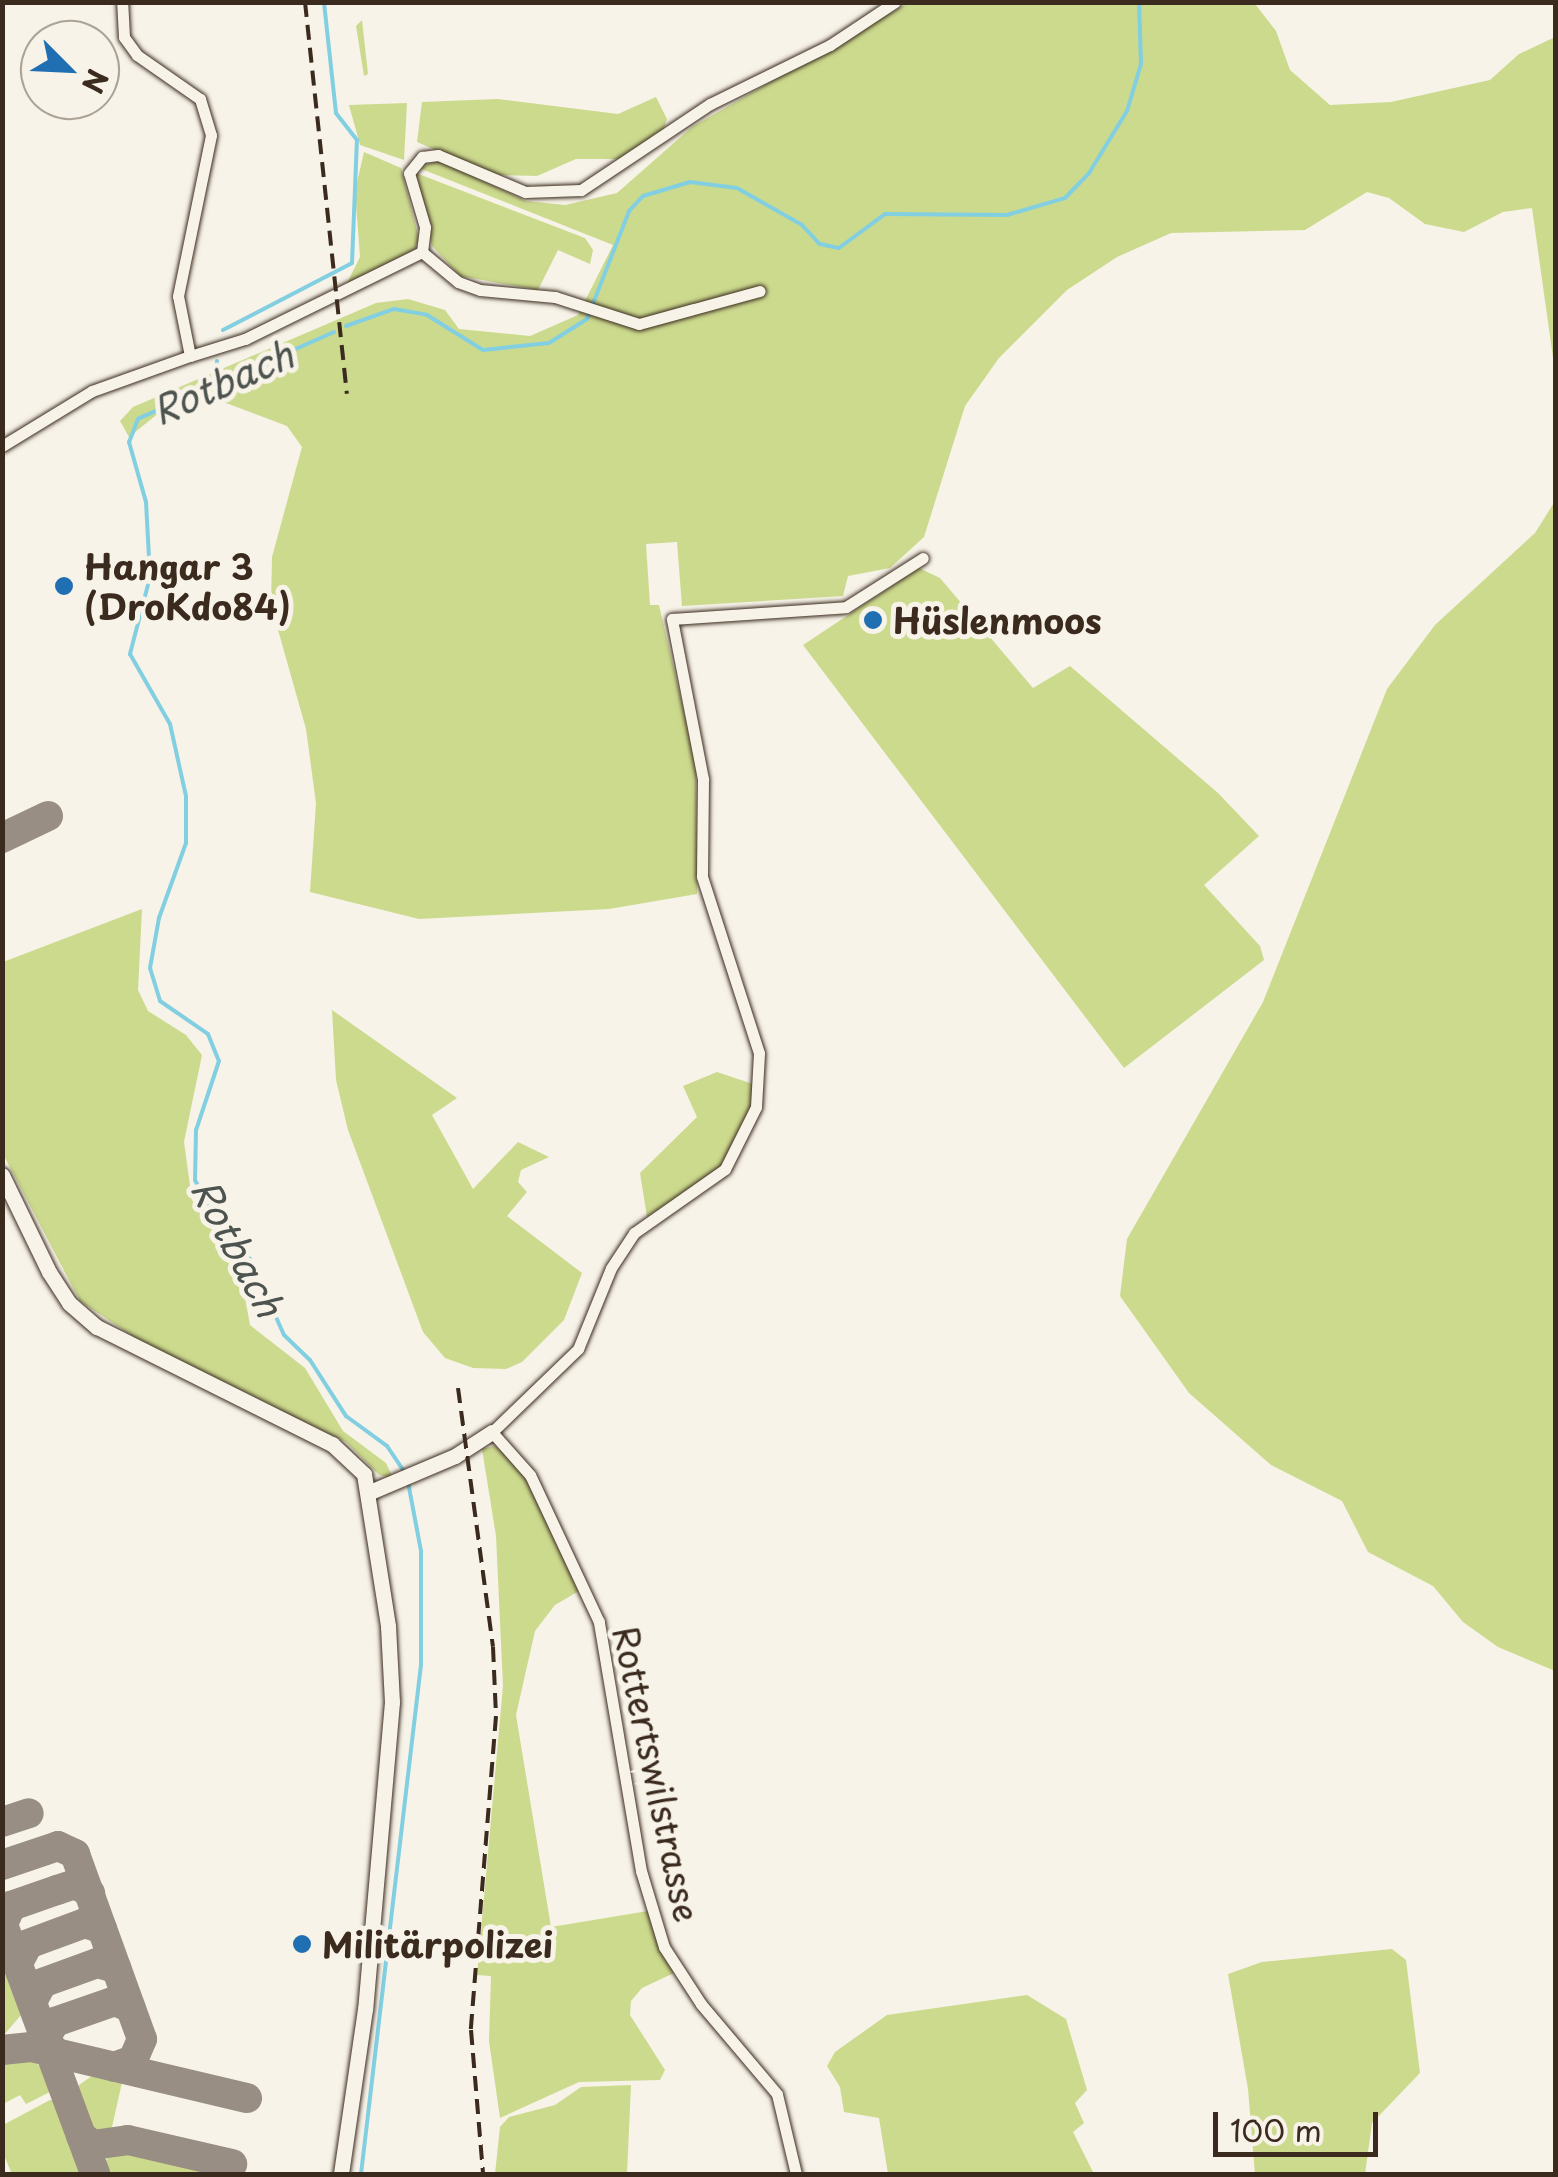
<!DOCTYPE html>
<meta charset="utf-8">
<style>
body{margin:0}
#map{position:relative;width:1558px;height:2177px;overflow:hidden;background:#f7f3e8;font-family:"Playpen Sans",sans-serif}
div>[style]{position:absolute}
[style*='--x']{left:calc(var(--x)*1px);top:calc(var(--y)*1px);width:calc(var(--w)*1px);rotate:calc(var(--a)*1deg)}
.green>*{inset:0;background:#ccda8e}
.stream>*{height:4px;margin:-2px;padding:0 2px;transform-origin:2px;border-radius:2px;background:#82cfe1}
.taxiway>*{height:30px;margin:-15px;padding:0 15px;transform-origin:15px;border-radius:15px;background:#998e83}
.roads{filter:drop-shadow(0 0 2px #3b2a1e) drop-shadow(0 0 2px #3b2a1e)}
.street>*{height:11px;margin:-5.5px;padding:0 5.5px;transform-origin:5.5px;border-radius:5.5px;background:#f7f3e8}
.secondary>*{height:15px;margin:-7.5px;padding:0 7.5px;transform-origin:7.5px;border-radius:7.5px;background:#f7f3e8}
.rail>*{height:4px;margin-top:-2px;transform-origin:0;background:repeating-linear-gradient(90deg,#3b2a1e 0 15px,transparent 0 23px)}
.dots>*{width:28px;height:28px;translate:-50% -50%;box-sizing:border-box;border:5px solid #f7f3e8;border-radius:50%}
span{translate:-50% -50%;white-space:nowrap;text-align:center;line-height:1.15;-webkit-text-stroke:10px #f7f3e8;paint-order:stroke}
.poi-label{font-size:35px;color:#3b2a1e;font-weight:700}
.left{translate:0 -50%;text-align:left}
.street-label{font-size:35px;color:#3b2a1e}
.water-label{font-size:38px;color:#4d534f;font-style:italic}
.frame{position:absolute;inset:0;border:5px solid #3b2a1e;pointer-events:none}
.north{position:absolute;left:20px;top:20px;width:100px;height:100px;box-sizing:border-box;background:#f7f3e8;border:2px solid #aca397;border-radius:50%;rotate:114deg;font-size:28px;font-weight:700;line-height:40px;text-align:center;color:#3b2a1e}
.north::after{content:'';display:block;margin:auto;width:35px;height:45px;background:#1f6fb2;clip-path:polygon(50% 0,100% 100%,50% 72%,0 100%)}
.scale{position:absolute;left:1213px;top:2112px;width:165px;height:45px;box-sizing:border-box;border:5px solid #3b2a1e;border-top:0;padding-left:12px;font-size:30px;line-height:35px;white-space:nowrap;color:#3b2a1e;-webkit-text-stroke:8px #f7f3e8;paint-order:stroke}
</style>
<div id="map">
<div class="green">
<div style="clip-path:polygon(908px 3px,1255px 4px,1276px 31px,1290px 70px,1330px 105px,1391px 102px,1490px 80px,1519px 54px,1555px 37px,1555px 372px,1532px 208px,1503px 212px,1464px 232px,1425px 224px,1389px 198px,1367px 192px,1305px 230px,1171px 233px,1117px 257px,1067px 290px,999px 358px,965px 406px,924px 537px,890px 568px,848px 576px,843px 596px,682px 606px,677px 542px,646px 544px,650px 605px,659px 605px,696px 763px,697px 894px,609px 909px,419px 919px,310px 892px,316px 803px,306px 729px,271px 605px,272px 557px,302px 447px,287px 426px,210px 397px,160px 412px,129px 437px,120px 421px,133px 407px,376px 303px,408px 299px,445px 310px,459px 329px,530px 336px,578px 315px,613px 245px,419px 168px,438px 160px,526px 201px,565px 205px,617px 193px,692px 127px)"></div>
<div style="clip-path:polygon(362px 20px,368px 74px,364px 76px,356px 26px)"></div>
<div style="clip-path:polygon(656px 97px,667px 119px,663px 131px,623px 159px,576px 159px,537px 176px,493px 175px,417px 142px,422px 102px,497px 99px,618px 114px)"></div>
<div style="clip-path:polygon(407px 103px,404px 160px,360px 145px,349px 105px)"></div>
<div style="clip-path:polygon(364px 152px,401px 168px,419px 239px,414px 250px,347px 283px,360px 257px,355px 191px)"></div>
<div style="clip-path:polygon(416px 173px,585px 238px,593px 250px,590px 264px,558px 250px,538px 290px,460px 276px,432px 246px)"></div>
<div style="clip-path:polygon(1555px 501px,1555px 1671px,1498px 1647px,1463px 1622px,1433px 1586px,1368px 1552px,1342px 1501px,1271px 1465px,1189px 1393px,1120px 1296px,1127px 1239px,1263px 1002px,1387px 689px,1435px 625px,1535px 533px)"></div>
<div style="clip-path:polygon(919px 568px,940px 578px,1033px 688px,1070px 666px,1218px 793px,1259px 836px,1204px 885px,1260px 946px,1264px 960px,1124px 1068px,803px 645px)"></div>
<div style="clip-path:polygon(142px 909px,138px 990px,148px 1011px,186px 1035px,202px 1055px,184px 1142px,192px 1200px,240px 1270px,250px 1325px,305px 1368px,343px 1431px,386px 1463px,393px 1478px,379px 1475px,346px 1442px,140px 1341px,80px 1301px,3px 1154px,3px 962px)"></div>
<div style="clip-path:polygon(332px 1010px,457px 1098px,432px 1115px,473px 1189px,518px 1142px,549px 1157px,521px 1170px,518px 1182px,527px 1192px,507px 1216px,582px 1273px,564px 1320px,522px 1362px,506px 1369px,473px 1368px,445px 1358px,423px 1332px,348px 1130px,336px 1080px)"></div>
<div style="clip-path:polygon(717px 1072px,753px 1084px,750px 1111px,728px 1158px,711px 1177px,647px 1217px,640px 1173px,697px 1117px,683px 1086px)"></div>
<div style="clip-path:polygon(495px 1446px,522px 1469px,579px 1591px,555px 1605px,535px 1631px,516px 1715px,551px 1927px,648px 1911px,674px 1973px,642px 1988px,631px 2001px,630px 2015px,665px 2070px,660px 2080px,579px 2082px,500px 2118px,489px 2041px,491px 1976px,477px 1975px,503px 1686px,496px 1536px,482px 1449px)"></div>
<div style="clip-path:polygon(1392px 1949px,1406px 1960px,1420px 2073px,1372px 2123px,1365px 2174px,1255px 2174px,1248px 2089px,1228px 1974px,1262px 1962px)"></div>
<div style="clip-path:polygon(8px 1967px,21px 2015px,3px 2036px,3px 1970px)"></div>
<div style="clip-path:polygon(1027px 1995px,1066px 2019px,1087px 2090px,1075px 2103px,1084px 2123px,1073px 2132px,1094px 2174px,888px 2174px,879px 2118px,844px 2112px,840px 2087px,827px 2066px,835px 2052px,887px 2015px)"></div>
<div style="clip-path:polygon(34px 2061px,50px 2076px,50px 2092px,26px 2104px,20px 2095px,3px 2104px,3px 2064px)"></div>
<div style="clip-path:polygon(96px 2073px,123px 2078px,112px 2127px,101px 2136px,89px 2132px,77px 2099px,79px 2085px)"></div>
<div style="clip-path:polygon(631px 2085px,627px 2174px,495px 2174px,500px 2127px,509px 2117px,555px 2105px,581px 2087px)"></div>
<div style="clip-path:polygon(50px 2100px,59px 2101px,86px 2174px,12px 2174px,3px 2153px,3px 2125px)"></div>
<div style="clip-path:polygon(131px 2146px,227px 2170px,226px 2174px,103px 2174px,107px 2158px)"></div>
</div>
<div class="stream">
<div style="--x:346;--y:326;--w:51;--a:-19.5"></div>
<div style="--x:394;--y:309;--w:34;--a:10"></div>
<div style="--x:427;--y:315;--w:66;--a:32"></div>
<div style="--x:483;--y:350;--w:66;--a:-6.1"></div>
<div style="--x:549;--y:343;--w:45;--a:-32.3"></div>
<div style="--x:587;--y:319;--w:116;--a:-68.7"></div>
<div style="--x:629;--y:211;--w:21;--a:-47"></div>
<div style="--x:643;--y:196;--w:49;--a:-16.6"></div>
<div style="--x:690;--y:182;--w:47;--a:7.3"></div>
<div style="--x:737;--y:188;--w:75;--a:29.6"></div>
<div style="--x:802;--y:225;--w:26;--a:47"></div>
<div style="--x:820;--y:244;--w:19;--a:12"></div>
<div style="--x:839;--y:248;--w:57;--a:-36.5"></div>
<div style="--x:885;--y:214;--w:122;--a:0.5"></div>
<div style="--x:1007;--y:215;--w:60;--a:-16.3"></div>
<div style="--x:1065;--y:198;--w:35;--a:-46"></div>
<div style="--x:1089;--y:173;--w:73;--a:-58.5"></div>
<div style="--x:1127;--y:111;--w:49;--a:-73.4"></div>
<div style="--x:1141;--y:64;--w:62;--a:-91.8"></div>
<div style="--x:223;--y:330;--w:145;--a:-27.4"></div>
<div style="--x:352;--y:263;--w:123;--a:-87.7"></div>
<div style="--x:357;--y:140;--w:34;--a:-128"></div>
<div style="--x:336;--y:113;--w:112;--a:-96.2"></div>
<div style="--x:334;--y:332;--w:214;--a:156.1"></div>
<div style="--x:138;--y:419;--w:25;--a:111"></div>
<div style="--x:129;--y:442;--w:62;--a:74.2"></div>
<div style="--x:146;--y:502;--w:75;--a:86.9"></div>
<div style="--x:150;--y:577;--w:80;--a:104.6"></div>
<div style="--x:130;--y:654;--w:81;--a:60.3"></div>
<div style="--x:170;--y:724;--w:74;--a:77.5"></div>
<div style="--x:186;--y:796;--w:47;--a:90"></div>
<div style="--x:186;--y:843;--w:80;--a:109.8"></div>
<div style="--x:159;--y:918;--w:51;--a:100.2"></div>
<div style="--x:150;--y:968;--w:34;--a:73"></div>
<div style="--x:160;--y:1001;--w:58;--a:34.5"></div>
<div style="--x:208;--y:1034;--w:29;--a:68"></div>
<div style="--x:219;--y:1061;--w:73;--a:108.4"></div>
<div style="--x:196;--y:1130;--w:50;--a:91.1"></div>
<div style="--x:195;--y:1180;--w:46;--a:62.9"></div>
<div style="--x:216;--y:1221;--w:51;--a:48.2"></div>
<div style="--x:250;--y:1259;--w:83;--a:65.9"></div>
<div style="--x:284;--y:1335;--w:36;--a:44"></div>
<div style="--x:310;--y:1360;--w:67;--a:57.3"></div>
<div style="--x:346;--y:1416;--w:51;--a:36.2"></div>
<div style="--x:387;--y:1446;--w:32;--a:56"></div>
<div style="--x:215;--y:380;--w:19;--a:-84"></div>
<div style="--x:361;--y:2174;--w:513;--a:-83.28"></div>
<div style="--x:421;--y:1665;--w:114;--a:-90"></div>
<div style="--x:421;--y:1551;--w:70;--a:-100.7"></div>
<div style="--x:1451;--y:2174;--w:4;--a:0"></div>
</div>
<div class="taxiway">
<div style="--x:2;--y:838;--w:51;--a:-25.6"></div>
<div style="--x:2;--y:1822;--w:28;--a:-18"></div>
<div style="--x:2;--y:1865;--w:59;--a:-18.7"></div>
<div style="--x:58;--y:1846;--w:19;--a:25"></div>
<div style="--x:75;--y:1854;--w:197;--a:70.1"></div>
<div style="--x:142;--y:2039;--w:23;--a:113"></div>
<div style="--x:133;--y:2060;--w:20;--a:160"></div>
<div style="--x:2;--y:1922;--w:269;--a:69.7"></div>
<div style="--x:3;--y:1924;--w:20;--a:-66"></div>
<div style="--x:11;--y:1906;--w:49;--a:-19.2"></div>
<div style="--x:57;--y:1890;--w:20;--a:-18"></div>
<div style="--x:76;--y:1884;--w:17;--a:33"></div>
<div style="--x:18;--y:1963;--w:21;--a:-62"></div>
<div style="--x:28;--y:1944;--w:61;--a:-20.2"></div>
<div style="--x:85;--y:1923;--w:18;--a:19"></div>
<div style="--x:32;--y:2002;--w:21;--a:-62"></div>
<div style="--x:42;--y:1983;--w:59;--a:-20"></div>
<div style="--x:97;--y:1963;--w:20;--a:15"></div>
<div style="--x:2;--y:2050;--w:29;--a:-6"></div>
<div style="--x:31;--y:2047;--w:222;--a:13.3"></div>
<div style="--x:53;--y:2050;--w:14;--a:-124"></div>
<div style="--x:45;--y:2038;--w:19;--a:-58"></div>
<div style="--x:55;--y:2022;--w:64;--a:-19.3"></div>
<div style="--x:115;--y:2001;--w:17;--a:24"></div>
<div style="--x:81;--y:2136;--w:15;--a:37"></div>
<div style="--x:93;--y:2145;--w:35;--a:-8"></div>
<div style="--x:128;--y:2140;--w:107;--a:13"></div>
</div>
<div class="roads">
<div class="street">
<div style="--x:422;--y:252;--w:25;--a:-83"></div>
<div style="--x:425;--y:227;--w:56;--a:-106.5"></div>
<div style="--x:409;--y:173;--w:21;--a:-51"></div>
<div style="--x:422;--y:157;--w:16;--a:-7"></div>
<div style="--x:438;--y:155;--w:95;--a:23"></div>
<div style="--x:525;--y:192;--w:56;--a:-2"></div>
<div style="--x:581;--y:190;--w:155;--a:-33.7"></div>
<div style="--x:710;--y:104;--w:134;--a:-26.2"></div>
<div style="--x:830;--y:45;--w:78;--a:-33.5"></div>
<div style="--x:190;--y:356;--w:58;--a:-17.2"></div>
<div style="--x:245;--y:339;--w:197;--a:-26.2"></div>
<div style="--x:422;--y:252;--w:47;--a:39.8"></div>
<div style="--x:458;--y:282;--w:23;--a:20"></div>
<div style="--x:480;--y:290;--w:75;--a:5.3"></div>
<div style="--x:555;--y:297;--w:88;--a:17.8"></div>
<div style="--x:639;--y:324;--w:125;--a:-15.3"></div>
<div style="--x:2;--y:446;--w:105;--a:-31.4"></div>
<div style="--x:92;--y:391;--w:104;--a:-19.7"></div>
<div style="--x:190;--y:356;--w:61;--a:-101.3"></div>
<div style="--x:178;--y:296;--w:164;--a:-78.4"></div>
<div style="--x:211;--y:135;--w:38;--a:-107"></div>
<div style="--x:200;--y:99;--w:77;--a:-145.1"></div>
<div style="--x:137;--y:55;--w:22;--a:-126"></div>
<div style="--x:124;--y:37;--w:35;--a:-93"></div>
<div style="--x:796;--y:2174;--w:82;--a:-103.4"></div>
<div style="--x:777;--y:2094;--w:118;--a:-130.2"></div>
<div style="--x:701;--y:2004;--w:68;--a:-123"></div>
<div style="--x:664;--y:1947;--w:79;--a:-106.8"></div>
<div style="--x:641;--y:1871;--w:253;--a:-99.6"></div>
<div style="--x:599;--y:1622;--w:162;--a:-115.1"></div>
<div style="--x:530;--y:1475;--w:57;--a:-131.5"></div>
<div style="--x:492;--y:1432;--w:120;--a:-44"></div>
<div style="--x:578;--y:1349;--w:87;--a:-67.8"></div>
<div style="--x:611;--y:1268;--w:42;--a:-56.7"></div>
<div style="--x:634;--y:1233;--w:111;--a:-35.1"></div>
<div style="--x:725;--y:1169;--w:69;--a:-63.4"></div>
<div style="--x:756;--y:1107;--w:54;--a:-86.8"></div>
<div style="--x:759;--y:1053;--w:186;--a:-107.9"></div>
<div style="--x:702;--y:876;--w:97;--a:-89.4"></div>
<div style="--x:703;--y:779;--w:163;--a:-101"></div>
<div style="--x:672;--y:619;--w:174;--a:-3.9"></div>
<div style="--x:846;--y:607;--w:91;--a:-32.5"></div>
</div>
<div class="secondary">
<div style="--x:2;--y:1175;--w:108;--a:64.1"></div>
<div style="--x:49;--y:1272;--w:37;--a:57"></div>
<div style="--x:69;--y:1303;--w:37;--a:41"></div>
<div style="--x:97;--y:1327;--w:263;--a:26.5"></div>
<div style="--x:332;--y:1444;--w:44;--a:43.2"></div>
<div style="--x:364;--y:1474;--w:154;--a:81"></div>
<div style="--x:388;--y:1626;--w:76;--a:87"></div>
<div style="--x:392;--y:1702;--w:308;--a:95"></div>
<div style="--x:365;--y:2009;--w:167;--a:98.3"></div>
<div style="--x:370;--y:1492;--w:92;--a:-23"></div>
<div style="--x:455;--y:1456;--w:44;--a:-33"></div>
</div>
</div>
<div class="rail">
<div style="--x:305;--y:2;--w:394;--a:83.9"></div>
<div style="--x:458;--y:1388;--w:261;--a:82.3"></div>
<div style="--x:493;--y:1647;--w:69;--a:87.5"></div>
<div style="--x:496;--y:1716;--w:315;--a:94.6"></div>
<div style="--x:471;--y:2030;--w:144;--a:85.2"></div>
</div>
<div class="dots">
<div style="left:64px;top:586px;background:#1f6fb2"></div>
<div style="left:873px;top:620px;background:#1f6fb2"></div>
<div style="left:302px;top:1944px;background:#1f6fb2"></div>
</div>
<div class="poi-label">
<span class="left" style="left:84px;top:586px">Hangar 3<br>(DroKdo84)</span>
<span class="left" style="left:893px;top:620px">Hüslenmoos</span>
<span class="left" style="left:322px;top:1944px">Militärpolizei</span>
</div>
<div class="street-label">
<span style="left:657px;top:1774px;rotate:78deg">Rottertswilstrasse</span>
</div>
<div class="water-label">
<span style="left:222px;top:382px;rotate:-24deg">Rotbach</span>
<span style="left:238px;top:1247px;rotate:62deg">Rotbach</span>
</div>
<div class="frame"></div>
<div class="north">N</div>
<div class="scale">100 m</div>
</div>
